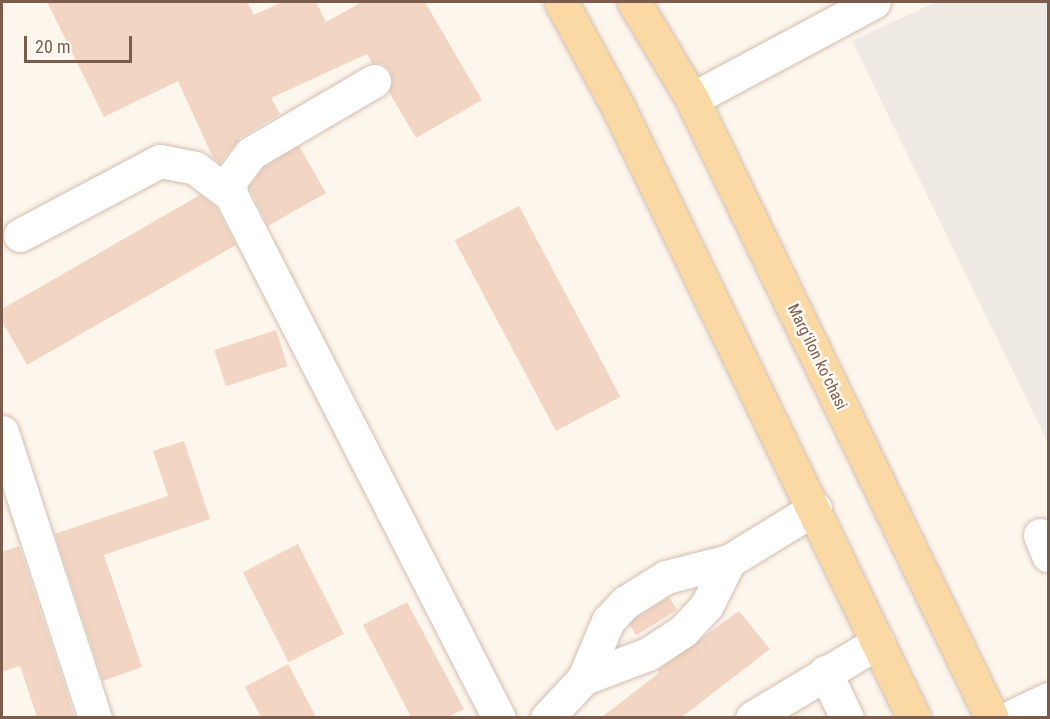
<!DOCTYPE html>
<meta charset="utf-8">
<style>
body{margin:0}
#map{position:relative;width:1050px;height:719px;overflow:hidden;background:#fdf6ec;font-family:"Roboto Condensed",sans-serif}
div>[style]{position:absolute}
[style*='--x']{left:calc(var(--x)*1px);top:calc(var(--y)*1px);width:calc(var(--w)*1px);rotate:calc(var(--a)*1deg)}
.industrial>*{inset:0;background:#efe9e4}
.building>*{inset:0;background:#f3d5c3;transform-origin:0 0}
.roads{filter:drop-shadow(0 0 2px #d1beb0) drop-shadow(0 0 2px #d1beb0)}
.minor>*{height:33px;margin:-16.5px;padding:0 16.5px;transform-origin:16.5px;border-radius:16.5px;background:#fff}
.major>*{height:33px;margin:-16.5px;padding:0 16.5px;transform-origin:16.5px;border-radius:16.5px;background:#fbd9a5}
span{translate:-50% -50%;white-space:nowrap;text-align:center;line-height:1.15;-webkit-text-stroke:5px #fffaf3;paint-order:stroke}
.street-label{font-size:16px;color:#7a5c4d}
.frame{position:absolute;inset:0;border:3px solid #7a5c4d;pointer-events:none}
.scale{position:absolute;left:24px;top:36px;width:108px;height:27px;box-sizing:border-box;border:3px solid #7a5c4d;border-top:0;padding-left:8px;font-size:18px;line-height:21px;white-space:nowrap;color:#7a5c4d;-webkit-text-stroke:4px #fffaf3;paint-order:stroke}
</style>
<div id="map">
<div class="industrial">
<div style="clip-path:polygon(936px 2px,1048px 2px,1048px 443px,852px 41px)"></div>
</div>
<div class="building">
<div style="clip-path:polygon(47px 2px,247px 2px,254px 15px,282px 2px,316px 2px,326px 22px,362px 2px,425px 2px,482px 100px,416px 138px,389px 92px,393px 81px,390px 71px,383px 64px,372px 63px,367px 54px,271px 98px,280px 114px,241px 137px,220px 163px,213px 158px,178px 81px,104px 117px)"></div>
<div style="clip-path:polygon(299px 146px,326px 193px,268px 226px,249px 187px,264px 167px)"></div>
<div style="clip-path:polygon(200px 195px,216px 207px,236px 245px,27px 365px,2px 321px,2px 309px)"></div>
<div style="left:519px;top:206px;width:216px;height:73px;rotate:62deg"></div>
<div style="left:276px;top:330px;width:38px;height:65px;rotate:72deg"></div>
<div style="clip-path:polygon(184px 441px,210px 519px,104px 555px,142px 667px,103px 681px,55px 534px,168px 496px,153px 451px)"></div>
<div style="left:298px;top:544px;width:101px;height:62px;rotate:63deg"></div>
<div style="clip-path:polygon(19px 546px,67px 693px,74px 717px,37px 717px,20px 666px,2px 672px,2px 552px)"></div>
<div style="left:669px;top:597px;width:15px;height:48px;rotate:58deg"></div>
<div style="clip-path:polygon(407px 602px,464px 709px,448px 717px,411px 717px,363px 625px)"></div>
<div style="clip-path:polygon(739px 611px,770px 649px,682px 717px,602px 717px,659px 673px,658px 670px)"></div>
<div style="clip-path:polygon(288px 664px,316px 717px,261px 717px,245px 687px)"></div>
</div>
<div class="roads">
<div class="minor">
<div style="--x:374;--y:81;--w:143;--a:149.7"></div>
<div style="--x:251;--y:153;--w:35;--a:127"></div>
<div style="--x:230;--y:181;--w:14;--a:86"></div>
<div style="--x:231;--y:195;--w:588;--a:62.87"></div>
<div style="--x:692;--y:99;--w:206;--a:-28.1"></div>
<div style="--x:20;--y:235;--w:158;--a:-27.9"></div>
<div style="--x:160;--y:161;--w:36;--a:11"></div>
<div style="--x:195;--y:168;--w:45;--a:36.9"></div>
<div style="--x:2;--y:432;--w:301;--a:72"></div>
<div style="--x:1040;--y:535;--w:22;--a:68"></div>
<div style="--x:825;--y:672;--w:51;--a:64.4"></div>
<div style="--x:584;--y:678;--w:68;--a:-20.6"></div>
<div style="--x:648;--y:654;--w:42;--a:-33.3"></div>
<div style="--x:683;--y:631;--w:35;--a:-47"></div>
<div style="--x:707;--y:605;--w:49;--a:-63.4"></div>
<div style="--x:547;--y:718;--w:54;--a:-47.2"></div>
<div style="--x:584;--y:678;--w:62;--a:-67.2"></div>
<div style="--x:608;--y:621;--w:26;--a:-47"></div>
<div style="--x:626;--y:602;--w:47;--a:-32"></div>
<div style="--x:666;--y:577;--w:65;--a:-14.3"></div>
<div style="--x:729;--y:561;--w:101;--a:-31.6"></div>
<div style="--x:752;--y:718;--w:147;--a:-31.1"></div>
<div style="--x:1008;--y:718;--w:44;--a:-25.4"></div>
</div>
<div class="major">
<div style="--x:561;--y:2;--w:122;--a:61.5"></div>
<div style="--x:619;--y:109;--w:677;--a:64.15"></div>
<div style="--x:634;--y:2;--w:113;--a:59.1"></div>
<div style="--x:692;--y:99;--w:688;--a:64.14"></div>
</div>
</div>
<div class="street-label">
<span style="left:817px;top:357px;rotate:64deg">Margʻilon koʻchasi</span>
</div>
<div class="frame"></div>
<div class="scale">20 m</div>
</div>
